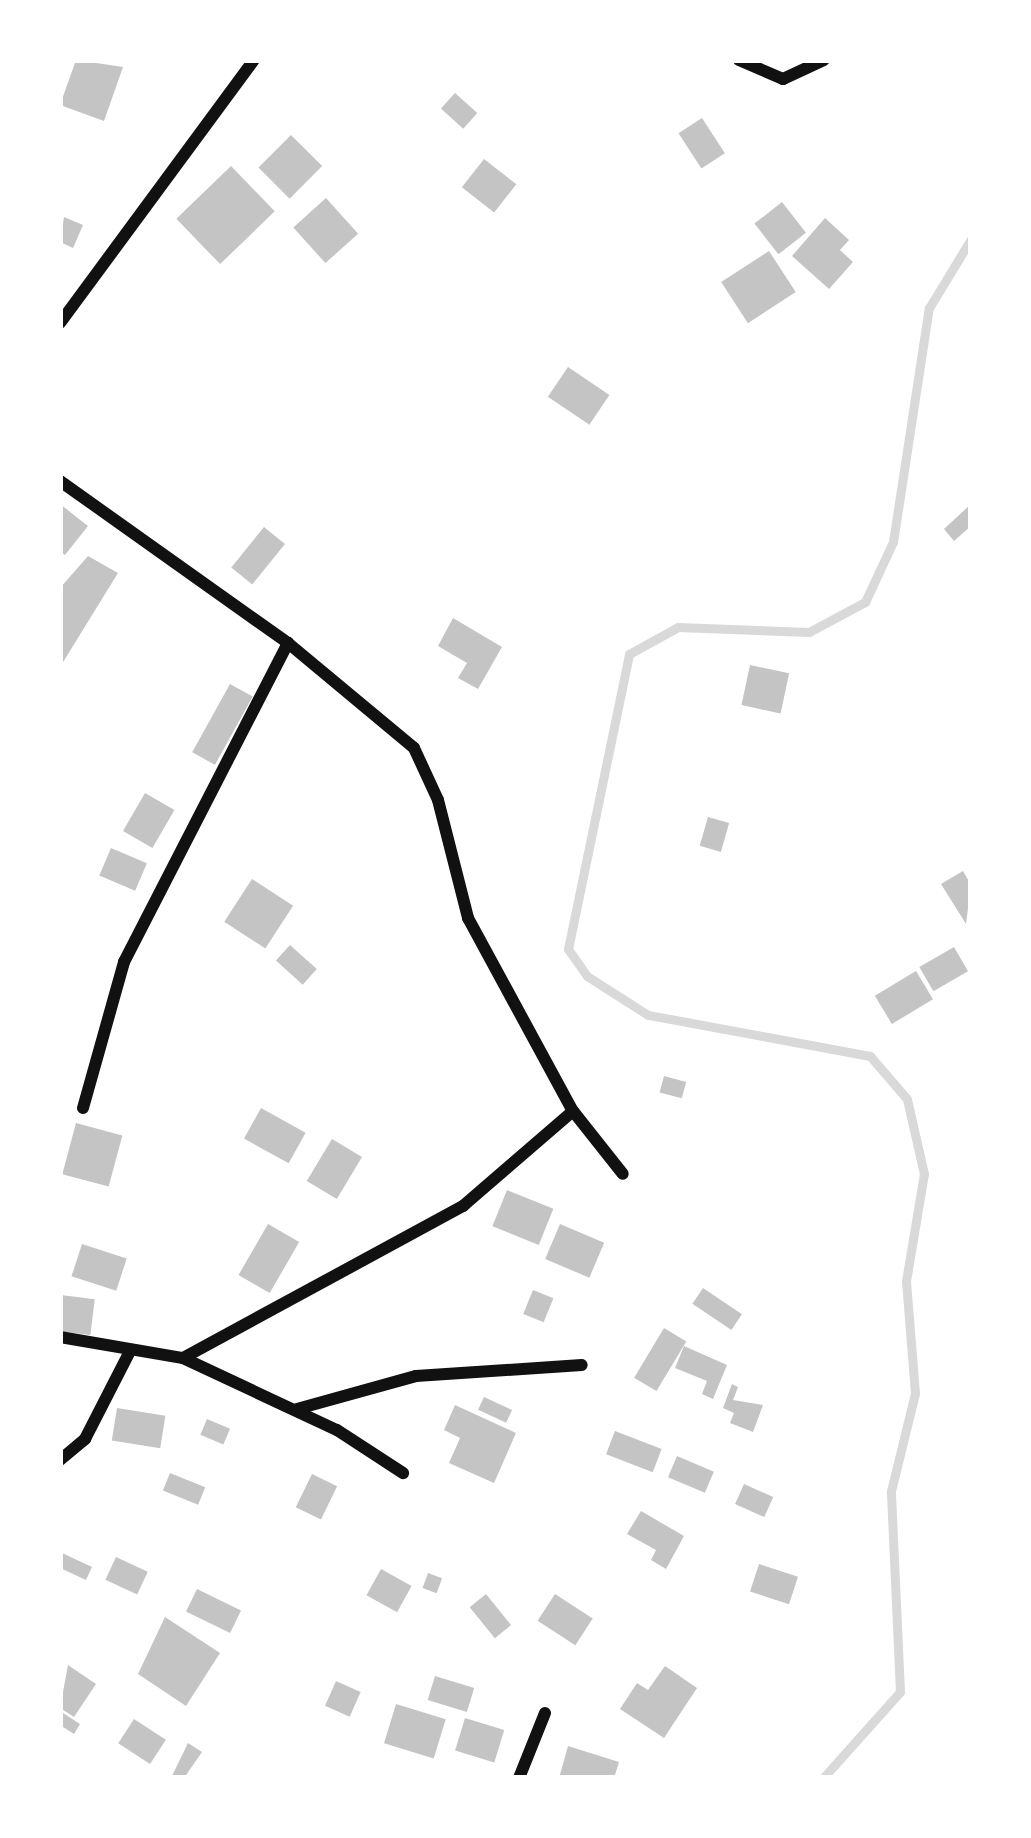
<!DOCTYPE html>
<style>
body{margin:0}
#map{position:relative;width:1031px;height:1838px;overflow:hidden;background:#fff;font-family:"Sofia Sans Condensed",sans-serif}
div>[style]{position:absolute}
[style*='--x']{left:calc(var(--x)*1px);top:calc(var(--y)*1px);width:calc(var(--w)*1px);rotate:calc(var(--a)*1deg)}
.stream>*{height:9px;margin:-4.5px;padding:0 4.5px;transform-origin:4.5px;border-radius:4.5px;background:#d9d9d9}
.building>*{inset:0;background:#c4c4c4;transform-origin:0 0}
.minor>*{height:12px;margin:-6px;padding:0 6px;transform-origin:6px;border-radius:6px;background:#111}
span{translate:-50% -50%;white-space:nowrap;text-align:center;line-height:1.15;-webkit-text-stroke:12px #fff;paint-order:stroke}
.frame{position:absolute;inset:0;border:63px solid #fff;pointer-events:none}
</style>
<div id="map">
<div class="stream">
<div style="--x:823;--y:1778;--w:115;--a:-48.2"></div>
<div style="--x:900;--y:1692;--w:201;--a:-92.6"></div>
<div style="--x:891;--y:1491;--w:101;--a:-76.2"></div>
<div style="--x:915;--y:1393;--w:112;--a:-94.6"></div>
<div style="--x:906;--y:1281;--w:109;--a:-80.5"></div>
<div style="--x:924;--y:1174;--w:77;--a:-102.8"></div>
<div style="--x:907;--y:1099;--w:57;--a:-130.7"></div>
<div style="--x:870;--y:1056;--w:226;--a:-169.5"></div>
<div style="--x:648;--y:1015;--w:72;--a:-147.4"></div>
<div style="--x:587;--y:976;--w:33;--a:-125"></div>
<div style="--x:568;--y:949;--w:301;--a:-78.3"></div>
<div style="--x:629;--y:654;--w:56;--a:-28.9"></div>
<div style="--x:678;--y:627;--w:131;--a:2.2"></div>
<div style="--x:809;--y:632;--w:64;--a:-28.2"></div>
<div style="--x:865;--y:602;--w:66;--a:-65"></div>
<div style="--x:893;--y:542;--w:237;--a:-81.3"></div>
<div style="--x:929;--y:308;--w:81;--a:-58.7"></div>
</div>
<div class="building">
<div style="clip-path:polygon(76px 60px,123px 67px,104px 121px,60px 105px)"></div>
<div style="left:455px;top:93px;width:30px;height:21px;rotate:42deg"></div>
<div style="left:702px;top:118px;width:42px;height:28px;rotate:57deg"></div>
<div style="left:291px;top:135px;width:44px;height:46px;rotate:45deg"></div>
<div style="left:484px;top:159px;width:41px;height:36px;rotate:38deg"></div>
<div style="left:231px;top:166px;width:63px;height:76px;rotate:46deg"></div>
<div style="left:326px;top:198px;width:48px;height:44px;rotate:48deg"></div>
<div style="left:782px;top:202px;width:39px;height:35px;rotate:52deg"></div>
<div style="clip-path:polygon(64px 217px,83px 225px,73px 248px,60px 242px)"></div>
<div style="clip-path:polygon(825px 218px,849px 240px,840px 250px,853px 262px,829px 289px,792px 256px)"></div>
<div style="left:769px;top:251px;width:49px;height:57px;rotate:57deg"></div>
<div style="left:568px;top:367px;width:50px;height:36px;rotate:34deg"></div>
<div style="clip-path:polygon(60px 504px,88px 526px,65px 555px,60px 552px)"></div>
<div style="clip-path:polygon(971px 504px,971px 526px,954px 541px,944px 529px)"></div>
<div style="left:264px;top:527px;width:27px;height:52px;rotate:39deg"></div>
<div style="clip-path:polygon(88px 556px,118px 573px,60px 667px,60px 588px)"></div>
<div style="clip-path:polygon(453px 618px,502px 647px,478px 689px,458px 678px,467px 663px,438px 646px)"></div>
<div style="left:750px;top:665px;width:40px;height:41px;rotate:12deg"></div>
<div style="left:230px;top:684px;width:26px;height:78px;rotate:29deg"></div>
<div style="left:145px;top:793px;width:34px;height:44px;rotate:30deg"></div>
<div style="left:708px;top:817px;width:22px;height:30px;rotate:16deg"></div>
<div style="left:111px;top:848px;width:39px;height:30px;rotate:23deg"></div>
<div style="clip-path:polygon(963px 871px,971px 885px,966px 924px,941px 884px)"></div>
<div style="left:252px;top:879px;width:49px;height:51px;rotate:33deg"></div>
<div style="left:290px;top:945px;width:36px;height:21px;rotate:42deg"></div>
<div style="left:954px;top:947px;width:28px;height:40px;rotate:60deg"></div>
<div style="left:916px;top:971px;width:33px;height:48px;rotate:59deg"></div>
<div style="left:664px;top:1076px;width:23px;height:17px;rotate:15deg"></div>
<div style="left:261px;top:1108px;width:51px;height:35px;rotate:29deg"></div>
<div style="left:76px;top:1123px;width:48px;height:53px;rotate:15deg"></div>
<div style="left:332px;top:1139px;width:35px;height:49px;rotate:31deg"></div>
<div style="left:507px;top:1190px;width:50px;height:39px;rotate:22deg"></div>
<div style="left:268px;top:1224px;width:36px;height:59px;rotate:30deg"></div>
<div style="left:560px;top:1224px;width:48px;height:38px;rotate:23deg"></div>
<div style="left:82px;top:1244px;width:47px;height:34px;rotate:18deg"></div>
<div style="left:703px;top:1288px;width:47px;height:19px;rotate:34deg"></div>
<div style="left:533px;top:1290px;width:22px;height:26px;rotate:22deg"></div>
<div style="left:61px;top:1295px;width:34px;height:36px;rotate:7deg"></div>
<div style="left:664px;top:1328px;width:26px;height:58px;rotate:31deg"></div>
<div style="clip-path:polygon(684px 1346px,727px 1365px,713px 1399px,702px 1394px,707px 1381px,675px 1368px)"></div>
<div style="clip-path:polygon(732px 1384px,738px 1387px,733px 1400px,763px 1405px,753px 1432px,730px 1423px,734px 1413px,723px 1408px)"></div>
<div style="left:484px;top:1397px;width:31px;height:14px;rotate:25deg"></div>
<div style="clip-path:polygon(455px 1405px,516px 1433px,494px 1483px,449px 1463px,460px 1438px,444px 1430px)"></div>
<div style="left:117px;top:1408px;width:49px;height:33px;rotate:9deg"></div>
<div style="left:207px;top:1419px;width:25px;height:17px;rotate:23deg"></div>
<div style="left:615px;top:1431px;width:50px;height:25px;rotate:21deg"></div>
<div style="left:677px;top:1456px;width:40px;height:23px;rotate:23deg"></div>
<div style="left:170px;top:1473px;width:38px;height:19px;rotate:22deg"></div>
<div style="left:312px;top:1474px;width:28px;height:37px;rotate:26deg"></div>
<div style="left:744px;top:1484px;width:32px;height:22px;rotate:24deg"></div>
<div style="clip-path:polygon(641px 1511px,684px 1536px,666px 1569px,651px 1560px,656px 1550px,627px 1534px)"></div>
<div style="clip-path:polygon(62px 1553px,92px 1567px,86px 1580px,60px 1568px)"></div>
<div style="left:116px;top:1557px;width:35px;height:25px;rotate:25deg"></div>
<div style="left:759px;top:1564px;width:41px;height:29px;rotate:18deg"></div>
<div style="left:381px;top:1569px;width:35px;height:30px;rotate:29deg"></div>
<div style="left:428px;top:1573px;width:15px;height:16px;rotate:20deg"></div>
<div style="left:197px;top:1589px;width:49px;height:25px;rotate:26deg"></div>
<div style="left:486px;top:1594px;width:40px;height:21px;rotate:51deg"></div>
<div style="left:555px;top:1594px;width:45px;height:32px;rotate:33deg"></div>
<div style="clip-path:polygon(165px 1617px,220px 1653px,186px 1706px,138px 1674px)"></div>
<div style="clip-path:polygon(68px 1665px,96px 1684px,74px 1717px,60px 1708px)"></div>
<div style="clip-path:polygon(665px 1666px,697px 1688px,664px 1738px,620px 1709px,637px 1683px,648px 1690px)"></div>
<div style="left:435px;top:1676px;width:41px;height:25px;rotate:17deg"></div>
<div style="left:336px;top:1681px;width:27px;height:27px;rotate:24deg"></div>
<div style="left:396px;top:1704px;width:52px;height:41px;rotate:17deg"></div>
<div style="clip-path:polygon(60px 1711px,80px 1724px,74px 1734px,60px 1725px)"></div>
<div style="left:465px;top:1718px;width:41px;height:34px;rotate:17deg"></div>
<div style="left:134px;top:1719px;width:38px;height:29px;rotate:33deg"></div>
<div style="clip-path:polygon(188px 1743px,202px 1752px,184px 1778px,171px 1778px)"></div>
<div style="clip-path:polygon(568px 1746px,619px 1762px,614px 1778px,559px 1778px)"></div>
</div>
<div class="minor">
<div style="--x:739;--y:60;--w:48;--a:23.4"></div>
<div style="--x:783;--y:79;--w:45;--a:-24.9"></div>
<div style="--x:60;--y:323;--w:327;--a:-53.6"></div>
<div style="--x:60;--y:481;--w:280;--a:35.4"></div>
<div style="--x:288;--y:643;--w:164;--a:39.8"></div>
<div style="--x:414;--y:748;--w:57;--a:65.2"></div>
<div style="--x:438;--y:800;--w:122;--a:75.7"></div>
<div style="--x:468;--y:918;--w:220;--a:61.5"></div>
<div style="--x:573;--y:1111;--w:80;--a:51.6"></div>
<div style="--x:83;--y:1108;--w:152;--a:-74.3"></div>
<div style="--x:124;--y:962;--w:359;--a:-62.8"></div>
<div style="--x:60;--y:1337;--w:125;--a:9.7"></div>
<div style="--x:183;--y:1358;--w:170;--a:25.1"></div>
<div style="--x:337;--y:1430;--w:79;--a:33.1"></div>
<div style="--x:183;--y:1358;--w:319;--a:-28.5"></div>
<div style="--x:463;--y:1206;--w:145;--a:-40.8"></div>
<div style="--x:297;--y:1409;--w:123;--a:-15.5"></div>
<div style="--x:416;--y:1376;--w:166;--a:-3.8"></div>
<div style="--x:60;--y:1460;--w:33;--a:-40"></div>
<div style="--x:85;--y:1439;--w:97;--a:-62.9"></div>
<div style="--x:519;--y:1778;--w:70;--a:-68.2"></div>
</div>
<div class="frame"></div>
</div>
